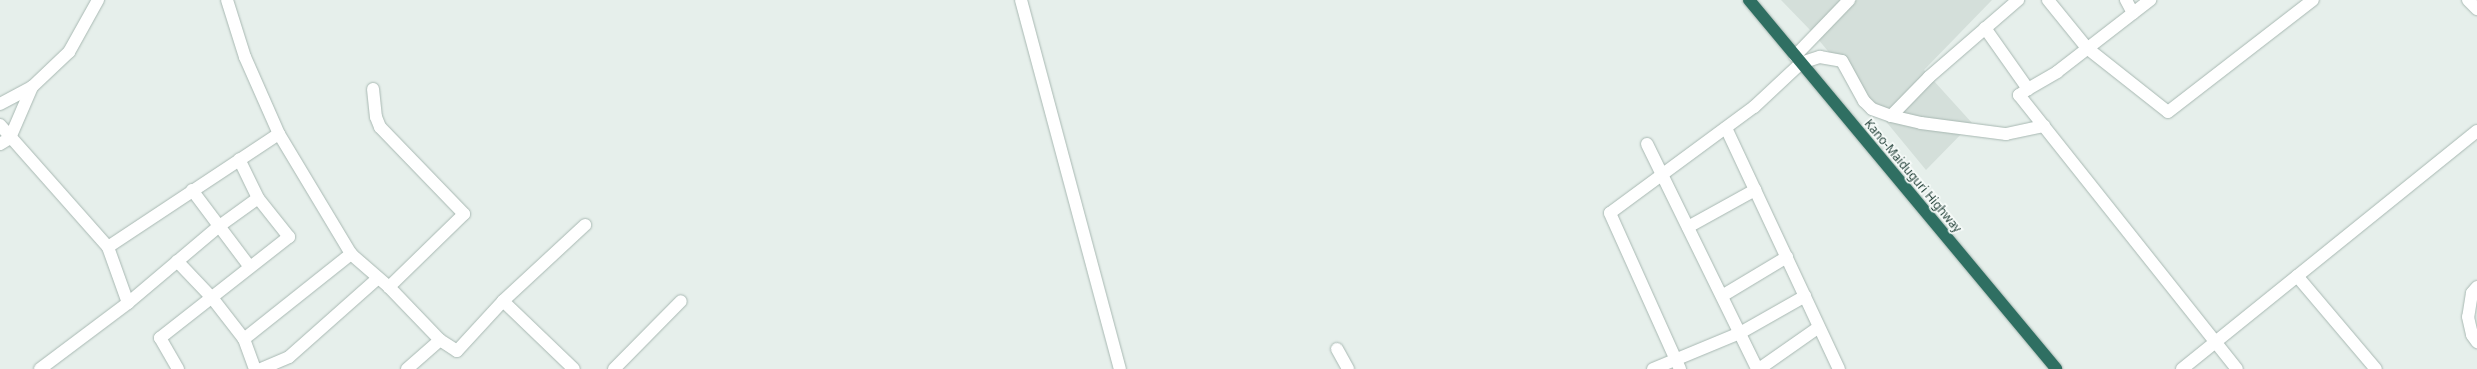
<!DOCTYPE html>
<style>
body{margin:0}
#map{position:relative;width:2477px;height:369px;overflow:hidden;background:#e6efeb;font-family:"Noto Sans",sans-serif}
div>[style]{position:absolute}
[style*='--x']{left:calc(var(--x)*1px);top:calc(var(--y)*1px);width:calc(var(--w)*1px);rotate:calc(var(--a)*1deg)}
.built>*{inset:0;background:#d4dfda}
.roads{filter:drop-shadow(0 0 1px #a8b8b2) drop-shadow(0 0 1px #a8b8b2)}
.minor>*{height:12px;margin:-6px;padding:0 6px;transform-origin:6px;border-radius:6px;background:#fff}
.highway>*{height:12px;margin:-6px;padding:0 6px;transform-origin:6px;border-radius:6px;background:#2f6f62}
span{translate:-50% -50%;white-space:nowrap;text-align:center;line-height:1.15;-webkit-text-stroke:3.5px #f7fbf9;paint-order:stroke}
.street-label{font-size:12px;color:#24423a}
</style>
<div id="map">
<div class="built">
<div style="clip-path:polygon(1781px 0,1992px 0,1924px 70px,1972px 123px,1926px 170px,1813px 33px)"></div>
</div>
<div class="roads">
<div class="minor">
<div style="--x:227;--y:0;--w:60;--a:72.5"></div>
<div style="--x:245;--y:57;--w:84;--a:66.2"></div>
<div style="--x:279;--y:134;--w:140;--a:59"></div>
<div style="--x:351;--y:254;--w:50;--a:41"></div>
<div style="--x:389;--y:287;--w:74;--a:46.1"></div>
<div style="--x:440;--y:340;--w:20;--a:33"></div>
<div style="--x:457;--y:351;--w:68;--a:-47.4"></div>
<div style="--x:503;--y:301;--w:112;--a:-42.8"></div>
<div style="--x:1021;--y:0;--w:382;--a:75"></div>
<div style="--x:2048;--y:0;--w:62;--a:50.9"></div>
<div style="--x:2087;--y:48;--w:103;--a:38.3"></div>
<div style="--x:2168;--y:112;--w:183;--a:-37.7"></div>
<div style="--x:2126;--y:0;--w:15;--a:62"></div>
<div style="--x:2468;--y:0;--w:13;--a:45"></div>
<div style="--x:1985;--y:28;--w:75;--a:54.8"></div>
<div style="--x:2028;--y:89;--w:11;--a:146"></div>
<div style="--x:2019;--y:95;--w:350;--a:51.5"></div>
<div style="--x:1795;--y:56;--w:78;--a:-46"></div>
<div style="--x:373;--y:89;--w:28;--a:84"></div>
<div style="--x:376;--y:117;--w:11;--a:68"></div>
<div style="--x:380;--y:127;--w:121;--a:46"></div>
<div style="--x:464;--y:214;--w:105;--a:135.8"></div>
<div style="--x:2028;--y:89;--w:34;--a:-30"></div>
<div style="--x:2057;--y:72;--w:118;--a:-37.7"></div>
<div style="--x:0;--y:104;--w:36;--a:-28"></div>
<div style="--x:32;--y:87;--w:51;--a:-43.4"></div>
<div style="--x:69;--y:52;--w:60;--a:-60.9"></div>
<div style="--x:1891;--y:116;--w:54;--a:-45.7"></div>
<div style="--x:1929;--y:77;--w:118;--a:-40.9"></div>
<div style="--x:0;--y:125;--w:163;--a:48.5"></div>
<div style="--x:1726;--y:128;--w:266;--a:64.9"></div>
<div style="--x:0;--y:144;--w:12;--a:-31"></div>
<div style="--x:10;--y:138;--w:56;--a:-66.7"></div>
<div style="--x:1647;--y:144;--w:250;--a:63.9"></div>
<div style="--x:192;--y:190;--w:95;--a:53.1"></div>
<div style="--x:1688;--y:227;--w:77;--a:-28.9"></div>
<div style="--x:177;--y:261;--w:52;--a:46.5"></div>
<div style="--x:213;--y:299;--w:51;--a:52.2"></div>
<div style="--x:244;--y:339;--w:32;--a:70"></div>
<div style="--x:2297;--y:276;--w:122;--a:49.7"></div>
<div style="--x:2477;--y:287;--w:8;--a:130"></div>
<div style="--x:2472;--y:293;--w:24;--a:99"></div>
<div style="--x:2468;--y:317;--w:18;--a:77"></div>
<div style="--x:2472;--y:335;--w:9;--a:54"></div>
<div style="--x:1722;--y:296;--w:76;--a:-31"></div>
<div style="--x:503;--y:301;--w:98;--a:43.8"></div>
<div style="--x:128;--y:303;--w:59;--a:-109.7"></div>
<div style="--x:108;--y:247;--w:205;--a:-33.5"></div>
<div style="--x:244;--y:339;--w:137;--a:-38.5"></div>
<div style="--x:1337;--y:349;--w:23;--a:61"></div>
<div style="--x:40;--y:369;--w:110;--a:-36.9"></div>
<div style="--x:128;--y:303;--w:118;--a:-40.2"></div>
<div style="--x:218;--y:227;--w:49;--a:-35.9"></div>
<div style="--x:178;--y:369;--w:36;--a:-120"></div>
<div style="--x:160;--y:338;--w:164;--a:-38.1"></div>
<div style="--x:289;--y:237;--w:50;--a:-128.5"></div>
<div style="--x:258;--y:198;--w:43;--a:-116"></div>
<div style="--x:261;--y:369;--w:30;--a:-23"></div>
<div style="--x:289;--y:357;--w:118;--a:-41.6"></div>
<div style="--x:407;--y:369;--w:44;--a:-41.3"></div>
<div style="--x:614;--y:369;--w:95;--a:-45.4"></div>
<div style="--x:1653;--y:369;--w:94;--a:-22.5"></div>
<div style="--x:1740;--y:333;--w:75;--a:-29.6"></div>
<div style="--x:1680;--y:369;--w:171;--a:-114.2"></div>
<div style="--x:1610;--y:213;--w:179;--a:-36.4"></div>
<div style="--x:1754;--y:107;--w:64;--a:-43.1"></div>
<div style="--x:1801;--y:63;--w:20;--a:-18"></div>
<div style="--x:1820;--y:57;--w:22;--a:10"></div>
<div style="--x:1842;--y:61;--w:46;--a:61.2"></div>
<div style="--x:1864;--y:101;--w:11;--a:45"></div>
<div style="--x:1872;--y:109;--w:20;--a:20"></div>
<div style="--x:1891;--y:116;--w:31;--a:13"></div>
<div style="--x:1921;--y:123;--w:86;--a:7.4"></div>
<div style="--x:2006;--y:134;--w:39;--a:-12"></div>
<div style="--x:1759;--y:369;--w:73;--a:-35"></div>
<div style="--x:2182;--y:369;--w:379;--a:-38.9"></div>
</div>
<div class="highway">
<div style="--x:1749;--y:0;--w:480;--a:50.2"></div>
</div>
</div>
<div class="street-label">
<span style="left:1913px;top:176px;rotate:50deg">Kano-Maiduguri Highway</span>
</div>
</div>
